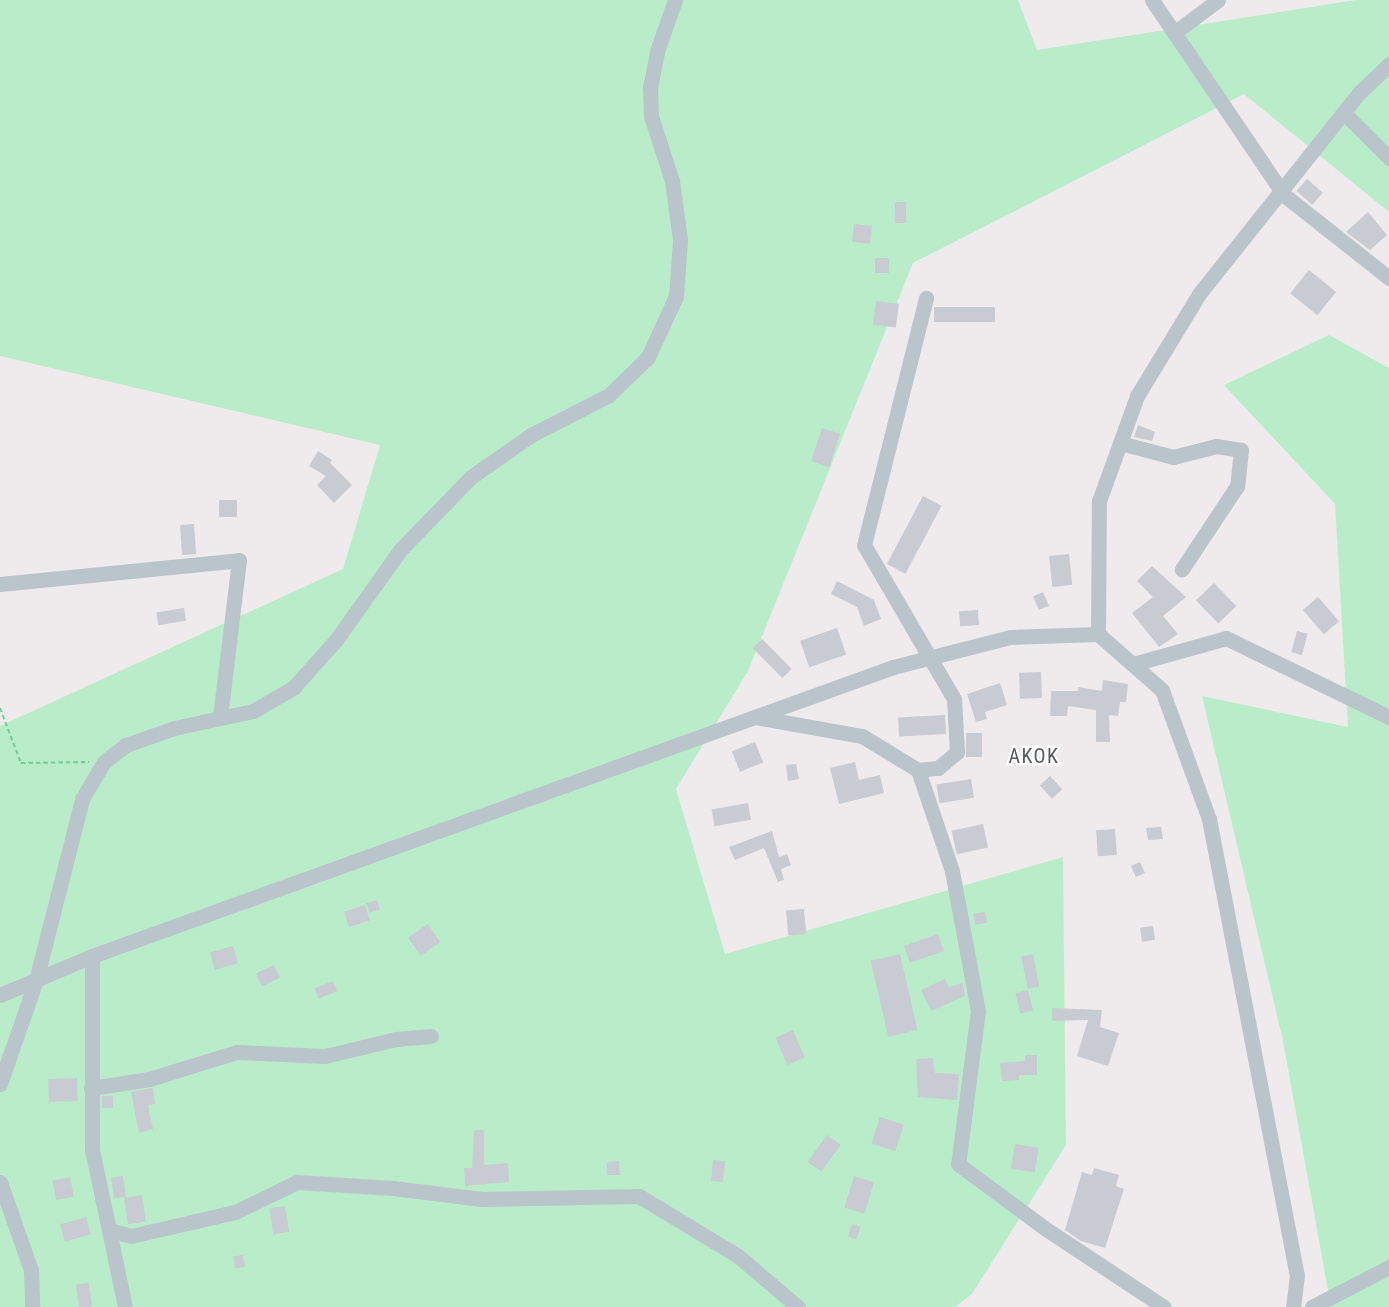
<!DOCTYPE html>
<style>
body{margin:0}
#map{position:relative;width:1389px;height:1307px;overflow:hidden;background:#efebec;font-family:"Roboto Condensed",sans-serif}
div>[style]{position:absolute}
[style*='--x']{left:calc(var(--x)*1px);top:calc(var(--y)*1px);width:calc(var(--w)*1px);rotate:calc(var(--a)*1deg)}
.green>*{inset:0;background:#b9edca}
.building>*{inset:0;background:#c8cbd1;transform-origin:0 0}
.path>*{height:2px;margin-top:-1px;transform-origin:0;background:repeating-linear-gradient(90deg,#71cb99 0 4.5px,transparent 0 7.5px)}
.minor>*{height:15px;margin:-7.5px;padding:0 7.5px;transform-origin:7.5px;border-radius:7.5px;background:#bac4cb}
span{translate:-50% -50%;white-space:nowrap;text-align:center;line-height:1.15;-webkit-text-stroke:4.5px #fff;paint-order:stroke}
.quarter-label{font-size:20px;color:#585d61;letter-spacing:1.5px}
</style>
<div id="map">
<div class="green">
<div style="clip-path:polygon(0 0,1018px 0,1037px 50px,1356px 0,1389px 0,1389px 212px,1244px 94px,913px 263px,748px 671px,676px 789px,725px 954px,1063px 857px,1066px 1145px,972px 1294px,955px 1307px,0 1307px,0 726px,343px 569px,380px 445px,0 356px)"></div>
<div style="clip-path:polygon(1329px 335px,1389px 368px,1389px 1307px,1331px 1307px,1283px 1041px,1202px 696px,1348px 727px,1335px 504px,1224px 385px)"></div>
</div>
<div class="building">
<div style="left:1307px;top:179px;width:21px;height:16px;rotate:41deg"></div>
<div style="left:895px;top:202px;width:11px;height:21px"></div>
<div style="clip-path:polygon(1368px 212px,1387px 235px,1370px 250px,1346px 232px)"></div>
<div style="left:854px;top:224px;width:18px;height:18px;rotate:6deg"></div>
<div style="left:875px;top:258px;width:14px;height:15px"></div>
<div style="left:1309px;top:270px;width:35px;height:30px;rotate:39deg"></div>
<div style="left:876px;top:301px;width:23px;height:24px;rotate:7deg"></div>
<div style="left:934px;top:307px;width:61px;height:15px"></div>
<div style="clip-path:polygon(1138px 425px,1155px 432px,1152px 441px,1134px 437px)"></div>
<div style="left:822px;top:428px;width:19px;height:35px;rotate:18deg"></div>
<div style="clip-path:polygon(318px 451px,332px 460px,330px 463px,352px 485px,334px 503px,317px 485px,326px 476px,309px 466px)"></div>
<div style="left:923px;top:496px;width:21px;height:77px;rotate:28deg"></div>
<div style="left:219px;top:500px;width:18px;height:17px"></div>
<div style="left:194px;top:524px;width:30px;height:14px;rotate:86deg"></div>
<div style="left:1069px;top:554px;width:31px;height:20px;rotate:84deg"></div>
<div style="clip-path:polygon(1152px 566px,1186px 597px,1163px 616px,1178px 634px,1159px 647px,1132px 613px,1153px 597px,1137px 581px)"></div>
<div style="clip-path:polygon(837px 581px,874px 600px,881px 619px,864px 626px,857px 607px,831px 594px)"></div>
<div style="left:1214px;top:583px;width:32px;height:25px;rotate:46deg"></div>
<div style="left:1043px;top:592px;width:15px;height:11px;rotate:67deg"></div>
<div style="left:1318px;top:597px;width:32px;height:20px;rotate:49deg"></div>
<div style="left:184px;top:608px;width:13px;height:28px;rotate:81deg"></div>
<div style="left:978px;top:610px;width:15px;height:19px;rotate:86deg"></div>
<div style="left:837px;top:628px;width:28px;height:39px;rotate:71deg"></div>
<div style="left:1297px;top:631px;width:11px;height:22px;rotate:15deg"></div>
<div style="left:762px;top:639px;width:42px;height:13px;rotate:45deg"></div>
<div style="left:1041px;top:672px;width:26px;height:22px;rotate:88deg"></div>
<div style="clip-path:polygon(1103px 680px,1128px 684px,1126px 702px,1120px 702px,1118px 716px,1109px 715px,1110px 742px,1096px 742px,1096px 710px,1068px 706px,1067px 716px,1050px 716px,1051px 691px,1078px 691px,1078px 687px,1102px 691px)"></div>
<div style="clip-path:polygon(1000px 683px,1007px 705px,985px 712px,987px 719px,976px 722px,967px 694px)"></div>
<div style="left:945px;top:715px;width:19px;height:47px;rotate:87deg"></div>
<div style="left:966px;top:733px;width:16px;height:24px"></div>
<div style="left:755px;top:742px;width:22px;height:25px;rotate:68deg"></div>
<div style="clip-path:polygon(855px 762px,859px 780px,880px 775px,884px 793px,839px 804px,830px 768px)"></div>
<div style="clip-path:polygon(796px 764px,799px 779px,788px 781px,786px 765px)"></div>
<div style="left:1050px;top:776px;width:18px;height:14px;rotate:47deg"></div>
<div style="left:971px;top:779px;width:19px;height:35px;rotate:81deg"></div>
<div style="left:748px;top:803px;width:17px;height:37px;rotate:80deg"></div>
<div style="left:983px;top:824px;width:24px;height:32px;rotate:78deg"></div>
<div style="clip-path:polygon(1161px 827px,1163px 839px,1148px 840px,1146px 828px)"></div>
<div style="left:1115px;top:829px;width:26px;height:19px;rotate:86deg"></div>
<div style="clip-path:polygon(772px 831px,779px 857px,787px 854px,791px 865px,781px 869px,784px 880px,778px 882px,764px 848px,735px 860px,729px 847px)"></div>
<div style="left:1140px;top:862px;width:12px;height:10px;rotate:66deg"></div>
<div style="left:377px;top:900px;width:10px;height:11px;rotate:73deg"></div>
<div style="left:365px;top:905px;width:16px;height:22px;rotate:72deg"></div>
<div style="left:804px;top:909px;width:25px;height:18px;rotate:85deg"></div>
<div style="left:985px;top:912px;width:11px;height:12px;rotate:80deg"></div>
<div style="left:428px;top:924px;width:22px;height:24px;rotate:56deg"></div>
<div style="left:1153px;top:926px;width:14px;height:13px;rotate:82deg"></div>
<div style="left:938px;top:934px;width:18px;height:36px;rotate:71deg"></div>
<div style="left:233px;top:946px;width:18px;height:24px;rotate:74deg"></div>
<div style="left:900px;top:954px;width:78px;height:30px;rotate:77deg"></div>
<div style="left:1033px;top:954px;width:33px;height:12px;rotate:79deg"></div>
<div style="left:274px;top:965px;width:14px;height:20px;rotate:65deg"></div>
<div style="clip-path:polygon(945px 979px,949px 987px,963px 983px,965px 996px,931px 1011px,921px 990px)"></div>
<div style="left:333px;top:981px;width:11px;height:20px;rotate:68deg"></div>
<div style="left:1028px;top:990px;width:21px;height:13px;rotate:76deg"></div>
<div style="clip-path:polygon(1052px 1008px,1102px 1010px,1100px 1027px,1119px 1033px,1108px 1066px,1077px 1056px,1088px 1020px,1052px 1021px)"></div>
<div style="left:793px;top:1030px;width:30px;height:19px;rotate:67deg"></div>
<div style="clip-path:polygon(1025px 1055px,1037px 1055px,1037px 1075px,1019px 1075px,1019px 1080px,1002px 1081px,1000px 1063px,1025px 1061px)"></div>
<div style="clip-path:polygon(933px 1058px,935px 1073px,959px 1074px,957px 1100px,918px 1097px,916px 1059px)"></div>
<div style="left:77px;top:1078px;width:23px;height:29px;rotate:88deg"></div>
<div style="clip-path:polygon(153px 1088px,155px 1104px,148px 1105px,153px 1129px,139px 1133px,131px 1092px)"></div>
<div style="left:102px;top:1096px;width:11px;height:12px"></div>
<div style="left:880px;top:1117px;width:25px;height:28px;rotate:18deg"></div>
<div style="clip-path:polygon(474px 1130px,484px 1130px,484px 1165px,508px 1163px,509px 1182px,465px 1186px,464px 1168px,472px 1168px)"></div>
<div style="left:827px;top:1135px;width:17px;height:33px;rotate:36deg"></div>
<div style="left:1015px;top:1144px;width:24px;height:25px;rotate:9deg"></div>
<div style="left:713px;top:1160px;width:12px;height:21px;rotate:5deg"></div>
<div style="clip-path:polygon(619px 1161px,620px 1175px,607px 1175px,607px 1162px)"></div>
<div style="clip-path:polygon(1094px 1168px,1119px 1175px,1116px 1186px,1124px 1189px,1105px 1248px,1081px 1241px,1065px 1230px,1082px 1172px,1092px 1175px)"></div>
<div style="left:123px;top:1176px;width:21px;height:12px;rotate:82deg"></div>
<div style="left:854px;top:1176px;width:21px;height:33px;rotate:17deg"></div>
<div style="left:70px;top:1177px;width:20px;height:18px;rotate:79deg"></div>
<div style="left:142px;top:1195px;width:27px;height:18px;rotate:82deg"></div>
<div style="left:285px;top:1206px;width:26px;height:16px;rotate:81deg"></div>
<div style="left:86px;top:1217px;width:18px;height:27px;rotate:74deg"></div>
<div style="left:852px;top:1224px;width:9px;height:13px;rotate:18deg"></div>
<div style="left:243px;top:1255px;width:12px;height:10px;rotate:81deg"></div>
<div style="left:89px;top:1283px;width:24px;height:13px;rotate:83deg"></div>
</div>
<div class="path">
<div style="--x:0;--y:708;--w:59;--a:69.1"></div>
<div style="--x:21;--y:763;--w:68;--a:-0.8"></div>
</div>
<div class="minor">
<div style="--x:1152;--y:0;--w:235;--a:55.9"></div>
<div style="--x:1284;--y:195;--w:134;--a:38.3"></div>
<div style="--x:1174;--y:33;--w:55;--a:-36.9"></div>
<div style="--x:1344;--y:113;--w:64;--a:45"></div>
<div style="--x:1120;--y:443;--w:55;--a:14.8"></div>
<div style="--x:1173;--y:457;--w:44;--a:-14.3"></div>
<div style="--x:1216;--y:446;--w:25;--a:9"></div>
<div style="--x:1241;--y:450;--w:36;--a:96"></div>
<div style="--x:1237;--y:486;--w:100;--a:123.5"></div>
<div style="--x:0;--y:584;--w:240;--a:-5.7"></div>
<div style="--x:239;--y:560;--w:159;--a:96.9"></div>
<div style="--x:1098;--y:634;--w:133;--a:-89.6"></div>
<div style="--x:1099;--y:501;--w:112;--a:-70.1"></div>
<div style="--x:1137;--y:396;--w:119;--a:-58.7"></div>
<div style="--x:1199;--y:294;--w:256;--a:-51.5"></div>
<div style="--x:1358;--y:94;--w:43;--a:-44.1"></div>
<div style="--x:1133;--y:664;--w:97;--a:-15.6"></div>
<div style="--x:1226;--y:638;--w:181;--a:25.9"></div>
<div style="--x:755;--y:717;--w:109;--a:10.1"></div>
<div style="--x:862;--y:736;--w:66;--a:31.3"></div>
<div style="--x:918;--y:770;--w:107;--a:71.4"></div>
<div style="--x:952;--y:871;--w:142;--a:79.5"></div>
<div style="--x:978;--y:1011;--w:154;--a:97.4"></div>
<div style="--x:958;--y:1164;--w:109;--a:36.5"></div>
<div style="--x:1046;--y:1229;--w:141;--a:33.5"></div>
<div style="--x:918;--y:770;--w:20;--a:-6"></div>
<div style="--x:938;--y:768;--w:25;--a:-40"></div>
<div style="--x:957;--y:752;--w:53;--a:-93.2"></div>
<div style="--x:954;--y:699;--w:178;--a:-120.3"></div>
<div style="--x:864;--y:545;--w:255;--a:-75.9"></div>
<div style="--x:92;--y:956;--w:194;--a:90"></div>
<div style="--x:92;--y:1150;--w:82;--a:78"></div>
<div style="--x:109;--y:1230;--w:23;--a:15"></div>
<div style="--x:131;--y:1236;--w:107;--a:-13"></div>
<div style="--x:235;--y:1212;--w:69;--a:-25.8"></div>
<div style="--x:297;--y:1182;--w:96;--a:3.6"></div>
<div style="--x:393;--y:1188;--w:90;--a:7"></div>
<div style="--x:482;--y:1199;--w:157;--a:-1.1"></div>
<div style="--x:639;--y:1196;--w:116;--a:31.2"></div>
<div style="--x:738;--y:1256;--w:79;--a:40.4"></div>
<div style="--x:0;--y:995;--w:100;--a:-23"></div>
<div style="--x:92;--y:956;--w:852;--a:-19.84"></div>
<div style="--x:893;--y:667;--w:121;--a:-14.4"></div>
<div style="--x:1010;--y:637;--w:88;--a:-2"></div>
<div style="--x:1098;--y:634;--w:85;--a:41.2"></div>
<div style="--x:1162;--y:690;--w:137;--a:70"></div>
<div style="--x:1209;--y:819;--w:464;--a:79.1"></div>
<div style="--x:1297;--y:1275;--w:32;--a:97"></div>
<div style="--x:0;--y:1084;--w:110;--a:-70.9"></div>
<div style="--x:36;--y:980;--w:187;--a:-75.7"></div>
<div style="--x:82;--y:799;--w:43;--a:-59.3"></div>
<div style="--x:104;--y:762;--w:28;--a:-38"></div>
<div style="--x:126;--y:745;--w:51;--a:-19.5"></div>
<div style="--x:174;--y:728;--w:81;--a:-12.1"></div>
<div style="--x:253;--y:711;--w:46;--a:-29.9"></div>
<div style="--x:293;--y:688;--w:64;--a:-48.1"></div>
<div style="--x:336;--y:640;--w:112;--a:-54.5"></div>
<div style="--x:401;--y:549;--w:100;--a:-45.8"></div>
<div style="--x:471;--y:477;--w:73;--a:-35"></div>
<div style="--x:531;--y:435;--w:88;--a:-27.1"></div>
<div style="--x:609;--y:395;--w:54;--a:-44.3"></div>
<div style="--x:648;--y:357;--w:67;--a:-65.3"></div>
<div style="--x:676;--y:296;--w:56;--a:-85.9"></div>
<div style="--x:680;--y:240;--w:60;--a:-97.7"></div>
<div style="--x:672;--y:181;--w:68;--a:-107.9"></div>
<div style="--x:651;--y:116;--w:28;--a:-92"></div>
<div style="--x:650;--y:88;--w:38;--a:-79"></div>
<div style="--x:657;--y:51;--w:54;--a:-70.6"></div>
<div style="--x:91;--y:1088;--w:59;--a:-8.8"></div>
<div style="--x:149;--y:1079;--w:92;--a:-17.1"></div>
<div style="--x:237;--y:1052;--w:88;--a:2.6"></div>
<div style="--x:325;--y:1056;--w:73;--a:-13.5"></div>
<div style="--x:396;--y:1039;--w:35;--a:-5"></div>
<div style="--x:0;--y:1182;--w:93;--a:70.6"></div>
<div style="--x:31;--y:1270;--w:37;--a:88"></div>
<div style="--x:109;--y:1230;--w:79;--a:78.3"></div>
<div style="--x:1312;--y:1307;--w:87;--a:-27.5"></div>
</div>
<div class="quarter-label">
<span style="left:1034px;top:756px">AKOK</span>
</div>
</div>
